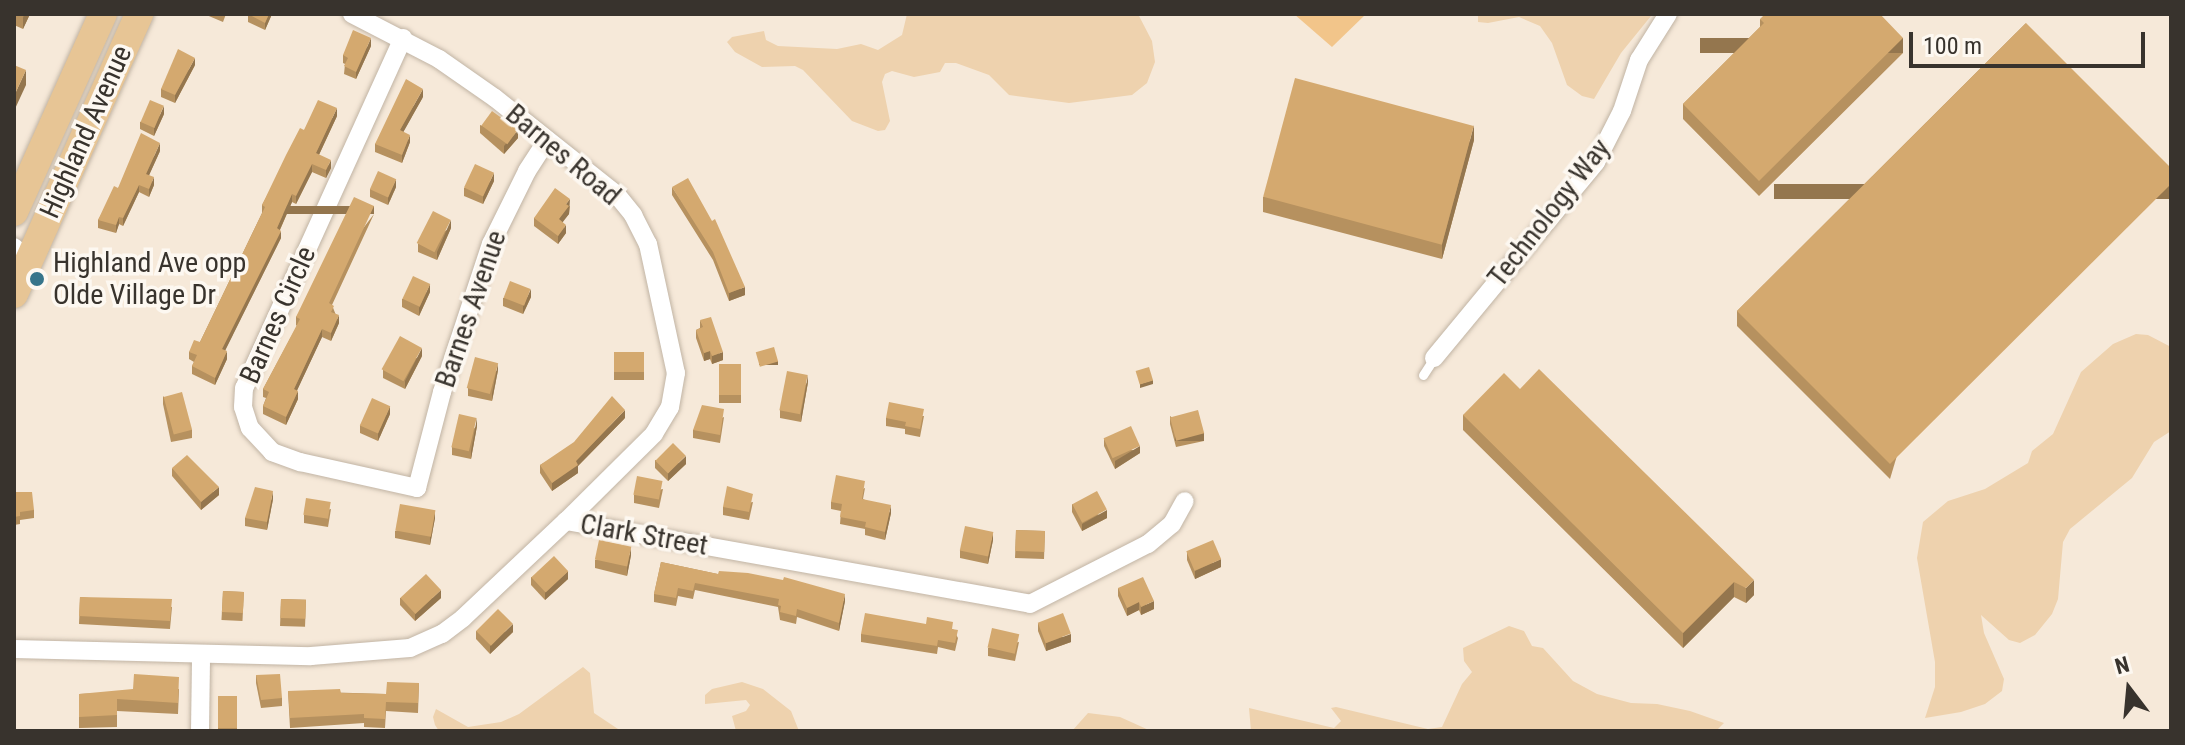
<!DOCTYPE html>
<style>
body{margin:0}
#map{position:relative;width:2185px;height:745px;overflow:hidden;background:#f6e9d9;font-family:"Roboto Condensed",sans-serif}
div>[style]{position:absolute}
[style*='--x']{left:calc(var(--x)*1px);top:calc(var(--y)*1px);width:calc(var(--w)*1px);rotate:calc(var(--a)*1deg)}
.green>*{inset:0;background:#eed2ae}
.water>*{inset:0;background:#f2c58a}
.roads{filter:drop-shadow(0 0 2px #c1b4a4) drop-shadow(0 0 2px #c1b4a4)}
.lane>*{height:9px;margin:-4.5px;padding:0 4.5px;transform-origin:4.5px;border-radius:4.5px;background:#fff}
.street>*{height:18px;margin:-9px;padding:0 9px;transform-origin:9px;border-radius:9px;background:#fff}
.primary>*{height:28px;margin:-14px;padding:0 14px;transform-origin:14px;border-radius:14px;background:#e7c595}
.wall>*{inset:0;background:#b6915f;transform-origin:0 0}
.shaded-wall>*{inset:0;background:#94764e;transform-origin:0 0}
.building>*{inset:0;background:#d4a96f;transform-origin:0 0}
.dots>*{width:22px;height:22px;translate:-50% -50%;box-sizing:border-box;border:4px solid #fdf8f1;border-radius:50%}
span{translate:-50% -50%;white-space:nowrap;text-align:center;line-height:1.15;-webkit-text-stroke:7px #fdf8f1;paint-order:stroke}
.street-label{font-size:28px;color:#38332d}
.poi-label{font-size:28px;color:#38332d}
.left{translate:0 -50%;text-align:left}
.frame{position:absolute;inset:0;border:16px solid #38332d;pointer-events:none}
.north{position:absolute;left:2089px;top:649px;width:80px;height:80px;-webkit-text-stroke:6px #fdf8f1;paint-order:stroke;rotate:344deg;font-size:22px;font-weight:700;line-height:32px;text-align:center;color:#38332d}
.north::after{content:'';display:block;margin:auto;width:28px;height:36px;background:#38332d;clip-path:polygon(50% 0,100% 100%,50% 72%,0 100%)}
.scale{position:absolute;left:1909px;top:32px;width:236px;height:36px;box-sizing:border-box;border:4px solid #38332d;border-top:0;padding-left:10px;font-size:24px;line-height:28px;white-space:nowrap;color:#38332d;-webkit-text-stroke:6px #fdf8f1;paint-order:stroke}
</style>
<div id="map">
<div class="green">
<div style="clip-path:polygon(907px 14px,1138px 14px,1152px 41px,1155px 62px,1147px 83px,1132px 95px,1069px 103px,1009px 95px,989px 75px,956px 63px,945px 63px,940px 72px,914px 77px,892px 71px,885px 74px,882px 82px,890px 121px,885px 130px,878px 131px,852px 121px,803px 70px,795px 66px,762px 67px,735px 52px,727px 42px,732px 37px,764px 31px,766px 40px,778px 46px,837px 49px,861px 44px,878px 50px,902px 35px)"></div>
<div style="clip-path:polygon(1478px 14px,1650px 14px,1651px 16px,1621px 53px,1594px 99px,1582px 96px,1567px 85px,1552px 43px,1540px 26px,1519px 17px,1488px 23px,1478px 22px)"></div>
<div style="clip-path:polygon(2136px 334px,2148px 335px,2171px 347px,2171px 431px,2154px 442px,2132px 478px,2070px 529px,2063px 542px,2058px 599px,2052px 614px,2035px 635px,2020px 643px,2009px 640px,1981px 615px,1984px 633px,2004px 679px,2002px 691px,1985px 704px,1961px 712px,1925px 718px,1935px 687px,1935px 662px,1917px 558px,1923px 522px,1948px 501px,1985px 489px,2028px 463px,2032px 451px,2053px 434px,2081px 372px,2113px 344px)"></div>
<div style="clip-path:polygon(1509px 626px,1524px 631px,1532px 646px,1543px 648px,1573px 681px,1597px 694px,1631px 703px,1657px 704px,1690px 711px,1724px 723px,1716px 731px,1251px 731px,1249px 708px,1334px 728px,1341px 721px,1331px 708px,1336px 707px,1428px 729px,1442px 727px,1462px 684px,1472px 672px,1464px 661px,1463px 648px)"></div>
<div style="clip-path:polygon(583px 667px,590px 673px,594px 713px,621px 731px,439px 731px,435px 725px,433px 717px,436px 709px,468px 727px,501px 722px,519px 714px)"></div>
<div style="clip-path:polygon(742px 682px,763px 689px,791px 711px,799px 731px,736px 731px,732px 716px,746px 711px,750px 705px,746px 700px,705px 704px,705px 695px,712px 689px)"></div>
<div style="clip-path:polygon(1088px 713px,1120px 717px,1151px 731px,1072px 731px)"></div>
</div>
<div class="water">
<div style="clip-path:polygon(1294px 14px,1366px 14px,1332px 47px)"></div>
</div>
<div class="roads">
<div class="lane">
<div style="--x:1423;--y:375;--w:20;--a:-57"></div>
</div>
<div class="street">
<div style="--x:352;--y:14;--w:98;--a:27.3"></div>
<div style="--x:439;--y:59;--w:68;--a:34.9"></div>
<div style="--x:495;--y:98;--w:156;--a:38.5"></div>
<div style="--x:617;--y:195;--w:26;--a:51"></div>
<div style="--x:633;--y:215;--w:33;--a:63"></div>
<div style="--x:648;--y:244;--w:132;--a:77.8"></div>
<div style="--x:676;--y:373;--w:35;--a:100"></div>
<div style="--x:670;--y:407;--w:31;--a:121"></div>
<div style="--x:654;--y:434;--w:124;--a:135.3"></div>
<div style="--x:403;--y:38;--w:384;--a:114.4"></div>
<div style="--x:244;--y:388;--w:19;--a:93"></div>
<div style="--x:243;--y:407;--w:22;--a:72"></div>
<div style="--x:250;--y:428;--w:33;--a:47"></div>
<div style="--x:272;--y:452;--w:30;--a:20"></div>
<div style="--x:300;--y:462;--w:120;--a:12.5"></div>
<div style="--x:417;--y:488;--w:99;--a:-75.4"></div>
<div style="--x:442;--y:392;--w:156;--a:-71.7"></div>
<div style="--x:491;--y:244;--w:81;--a:-63.7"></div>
<div style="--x:527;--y:171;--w:37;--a:-57"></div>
<div style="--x:14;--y:247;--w:20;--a:45"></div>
<div style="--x:1434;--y:358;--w:254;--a:-50.4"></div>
<div style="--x:1596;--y:162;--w:57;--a:-63"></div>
<div style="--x:1622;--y:111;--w:54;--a:-71.6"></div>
<div style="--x:1639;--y:60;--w:54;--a:-57.8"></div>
<div style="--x:14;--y:649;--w:297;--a:1.4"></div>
<div style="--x:311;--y:656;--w:99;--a:-4.6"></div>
<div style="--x:410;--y:648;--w:35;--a:-24"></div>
<div style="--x:442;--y:634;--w:26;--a:-37"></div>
<div style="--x:463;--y:618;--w:141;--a:-43.3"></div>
<div style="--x:566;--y:521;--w:471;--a:10.1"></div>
<div style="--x:1030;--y:604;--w:132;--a:-27"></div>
<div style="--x:1148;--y:544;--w:31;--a:-40"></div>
<div style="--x:1172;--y:524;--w:26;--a:-61"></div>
<div style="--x:200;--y:731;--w:76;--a:-89.2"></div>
</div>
<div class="primary">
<div style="--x:14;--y:212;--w:217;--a:-65.8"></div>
<div style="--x:14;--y:294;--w:307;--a:-65.9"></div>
</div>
</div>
<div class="wall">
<div style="clip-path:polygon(14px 14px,30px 14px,23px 29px,14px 25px)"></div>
<div style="clip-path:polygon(204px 14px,226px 14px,223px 22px)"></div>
<div style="clip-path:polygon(248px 14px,272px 14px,265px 30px,248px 22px)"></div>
<div style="clip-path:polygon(1760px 19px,1903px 53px,1759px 196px,1683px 119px,1683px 104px,1760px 27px)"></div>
<div style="clip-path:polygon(2026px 23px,1890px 479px,1737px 326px,1737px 311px)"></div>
<div style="clip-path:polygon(371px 46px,356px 79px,344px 74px,345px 64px,343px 63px,343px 55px)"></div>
<div style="clip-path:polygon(195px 65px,175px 103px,161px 97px,161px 89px)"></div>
<div style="clip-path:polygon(423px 97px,403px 132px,410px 142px,402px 163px,375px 152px,375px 144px)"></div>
<div style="clip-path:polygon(164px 114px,154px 136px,140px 129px,140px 122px)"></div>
<div style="clip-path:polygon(337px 116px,319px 155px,331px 168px,326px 178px,312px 172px,296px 204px,292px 202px,280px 230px,281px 238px,225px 350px,227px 359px,215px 385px,192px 374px,192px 366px,194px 362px,189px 359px,189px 352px,200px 342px,262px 213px,262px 205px,304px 130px)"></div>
<div style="clip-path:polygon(480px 125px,518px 138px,504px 154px,480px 133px)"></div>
<div style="clip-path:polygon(1474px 140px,1442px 259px,1263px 212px,1263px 197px)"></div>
<div style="clip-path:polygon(160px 151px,149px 175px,154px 185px,149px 197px,139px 192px,123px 226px,119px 224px,116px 233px,98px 228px,98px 220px,118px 188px)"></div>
<div style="clip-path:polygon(494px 181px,483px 204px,464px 196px,464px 188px)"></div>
<div style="clip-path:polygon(396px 187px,388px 205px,370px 197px,370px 189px)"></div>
<div style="clip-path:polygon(672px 187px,745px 295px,729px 301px,713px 260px,672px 195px)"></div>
<div style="clip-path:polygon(570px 206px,569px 214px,562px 222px,566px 233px,558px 244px,534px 226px,534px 218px)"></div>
<div style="clip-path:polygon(374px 214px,332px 305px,339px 323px,331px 341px,322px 337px,297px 390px,298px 399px,286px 425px,263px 414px,263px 406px,266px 398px,263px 397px,263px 389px,297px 326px,296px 325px,296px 317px)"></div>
<div style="clip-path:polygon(451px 228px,437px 260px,418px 252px,418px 244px)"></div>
<div style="clip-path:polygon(430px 292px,419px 316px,402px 307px,402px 299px)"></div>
<div style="clip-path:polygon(531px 297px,523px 314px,503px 306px,503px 298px)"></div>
<div style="clip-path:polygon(700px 320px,723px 360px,712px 364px,710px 359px,704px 361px,696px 338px,696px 330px,700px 328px)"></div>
<div style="left:614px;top:352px;width:30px;height:28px"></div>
<div style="clip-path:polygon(422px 356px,405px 389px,383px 378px,383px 370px)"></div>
<div style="left:719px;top:364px;width:22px;height:39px"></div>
<div style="clip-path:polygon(498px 370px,492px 401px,468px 396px,468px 388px)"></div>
<div style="clip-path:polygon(808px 382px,801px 422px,780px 418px,780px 410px)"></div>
<div style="clip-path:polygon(1520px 389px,1754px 595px,1746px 603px,1734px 597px,1683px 648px,1463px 430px,1463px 415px)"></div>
<div style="clip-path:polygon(163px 396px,192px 430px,192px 438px,171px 442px,163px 404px)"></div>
<div style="clip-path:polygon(390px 414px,378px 441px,360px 433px,360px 425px)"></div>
<div style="clip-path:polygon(924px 416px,920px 437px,905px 434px,905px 429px,886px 426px,886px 418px)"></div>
<div style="clip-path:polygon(1170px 416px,1204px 441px,1176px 447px,1170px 424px)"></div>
<div style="clip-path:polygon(724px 417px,720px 443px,693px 438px,693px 430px)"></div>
<div style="clip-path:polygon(625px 418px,578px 466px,578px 473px,552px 491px,540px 473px,540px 465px)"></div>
<div style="clip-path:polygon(477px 426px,471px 459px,452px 455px,452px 447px)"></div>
<div style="clip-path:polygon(1104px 439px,1140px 453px,1115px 469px,1104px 446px)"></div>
<div style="clip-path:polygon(655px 460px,686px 464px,668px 481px,655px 468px)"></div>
<div style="clip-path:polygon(172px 468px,219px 495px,201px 510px,172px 476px)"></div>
<div style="clip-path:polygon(865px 488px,863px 499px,891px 513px,885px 540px,865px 535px,865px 529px,840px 524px,841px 511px,831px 509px,831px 502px)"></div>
<div style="clip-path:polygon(663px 489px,659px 508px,634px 503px,634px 495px)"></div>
<div style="clip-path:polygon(14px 492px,34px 510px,34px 518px,20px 520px,20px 524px,14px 525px)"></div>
<div style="clip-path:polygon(273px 499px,267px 530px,245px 526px,245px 518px)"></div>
<div style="clip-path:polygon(753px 502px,749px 520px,723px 515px,723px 507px)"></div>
<div style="clip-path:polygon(1072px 504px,1107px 518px,1082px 531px,1072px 512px)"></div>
<div style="clip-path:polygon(331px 509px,328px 527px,304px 523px,304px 515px)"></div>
<div style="clip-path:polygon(435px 518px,430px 545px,395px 538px,395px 531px)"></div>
<div style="left:1016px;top:530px;width:29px;height:28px;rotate:2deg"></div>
<div style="clip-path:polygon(993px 540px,988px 564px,960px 558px,960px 550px)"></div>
<div style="clip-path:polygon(1187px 552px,1221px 567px,1195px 579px,1187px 560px)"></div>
<div style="clip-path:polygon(631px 555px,627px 576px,595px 568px,595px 560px)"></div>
<div style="clip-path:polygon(661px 562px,845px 601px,839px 631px,797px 617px,796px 624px,780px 620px,778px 607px,695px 590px,693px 599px,678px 596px,676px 606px,654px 602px,654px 594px)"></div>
<div style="clip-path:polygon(531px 577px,568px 579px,545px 600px,531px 585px)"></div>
<div style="clip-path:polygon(1118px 588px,1154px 609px,1141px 615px,1139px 610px,1127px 616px,1118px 596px)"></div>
<div style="left:223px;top:591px;width:21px;height:29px;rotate:3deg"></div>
<div style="clip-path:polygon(80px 597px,172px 607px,170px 629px,79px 624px)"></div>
<div style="clip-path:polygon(400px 598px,441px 598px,415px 621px,400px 605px)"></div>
<div style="left:281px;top:599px;width:25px;height:27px;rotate:2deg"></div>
<div style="clip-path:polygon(1038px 623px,1071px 642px,1046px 651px,1038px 631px)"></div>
<div style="clip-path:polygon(953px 629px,958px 638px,955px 651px,938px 647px,937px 654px,861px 642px,861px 634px)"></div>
<div style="clip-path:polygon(476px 631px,513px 632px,490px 654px,476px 639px)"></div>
<div style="clip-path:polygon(1019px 642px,1015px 661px,988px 656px,988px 648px)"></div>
<div style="clip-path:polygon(256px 675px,282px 698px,282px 706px,261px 708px,256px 683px)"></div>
<div style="clip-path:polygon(419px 683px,418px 713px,386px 711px,385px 728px,364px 727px,364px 723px,290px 728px,288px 691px,386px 694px)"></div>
<div style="clip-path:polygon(179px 689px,178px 714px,117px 711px,117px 727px,79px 728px,79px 694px)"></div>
<div style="left:218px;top:696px;width:19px;height:35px"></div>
</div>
<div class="shaded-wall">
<div style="clip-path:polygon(24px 14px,30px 14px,23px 29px,23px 18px)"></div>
<div style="clip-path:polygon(269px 14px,272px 14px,265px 30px,265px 23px)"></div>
<div style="clip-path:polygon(371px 38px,371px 46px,356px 79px,356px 72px)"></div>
<div style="left:1903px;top:38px;width:15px;height:203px;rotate:90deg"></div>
<div style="clip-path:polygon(195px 58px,195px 65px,175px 103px,175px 95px)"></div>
<div style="clip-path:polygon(26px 70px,26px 85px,14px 111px,14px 96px)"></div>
<div style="clip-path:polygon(423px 89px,423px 97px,400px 138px,400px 130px)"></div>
<div style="clip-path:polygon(164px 106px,164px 114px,154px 136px,154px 128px)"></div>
<div style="clip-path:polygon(337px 108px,337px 116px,316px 161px,316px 153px)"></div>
<div style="clip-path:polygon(1474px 125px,1474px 140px,1442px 259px,1442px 244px)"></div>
<div style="clip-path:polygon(518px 130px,518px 138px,504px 154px,504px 146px)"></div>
<div style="clip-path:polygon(410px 135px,410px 142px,402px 163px,402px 155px)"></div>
<div style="clip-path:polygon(160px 143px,160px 151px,146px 182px,146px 174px)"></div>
<div style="clip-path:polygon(331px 160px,331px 168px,326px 178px,326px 170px)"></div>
<div style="clip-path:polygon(312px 164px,312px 172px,296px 204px,296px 196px)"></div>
<div style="clip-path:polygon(494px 173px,494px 181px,483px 204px,483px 196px)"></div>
<div style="clip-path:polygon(154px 177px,154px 185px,149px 197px,149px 189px)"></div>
<div style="clip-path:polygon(396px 179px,396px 187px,388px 205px,388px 197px)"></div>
<div style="left:2171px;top:184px;width:15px;height:397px;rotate:90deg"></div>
<div style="clip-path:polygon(139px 185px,139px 192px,123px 226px,123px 218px)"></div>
<div style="clip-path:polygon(292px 194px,292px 202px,277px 236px,277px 228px)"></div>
<div style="clip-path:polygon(570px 199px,569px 214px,559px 227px,559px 219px,566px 204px)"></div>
<div style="left:374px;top:206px;width:8px;height:107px;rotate:90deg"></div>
<div style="clip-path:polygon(119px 217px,119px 224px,116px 233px,116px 225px)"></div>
<div style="clip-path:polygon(451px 220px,451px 228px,437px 260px,437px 252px)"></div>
<div style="clip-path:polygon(566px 225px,566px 233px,558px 244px,558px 236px)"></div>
<div style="clip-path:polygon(281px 231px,281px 238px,222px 357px,222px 349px)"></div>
<div style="clip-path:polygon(430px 284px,430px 292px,419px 316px,419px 308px)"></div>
<div style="clip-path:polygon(745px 287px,745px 295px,729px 301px,729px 293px)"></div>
<div style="clip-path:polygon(531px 289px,531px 297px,523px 314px,523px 306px)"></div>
<div style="clip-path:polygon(339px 315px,339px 323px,331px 341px,331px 333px)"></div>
<div style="clip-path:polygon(322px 329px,322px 337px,294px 397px,294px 389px)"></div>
<div style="clip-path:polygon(422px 348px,422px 356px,405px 389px,405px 381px)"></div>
<div style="clip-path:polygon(227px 351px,227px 359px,215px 385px,215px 378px)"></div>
<div style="clip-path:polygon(710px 351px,710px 359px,704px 361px,704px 353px)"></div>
<div style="clip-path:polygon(723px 352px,723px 360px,712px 364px,712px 356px)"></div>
<div style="left:778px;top:361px;width:4px;height:19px;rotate:90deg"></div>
<div style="clip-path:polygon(498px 363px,498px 370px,492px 401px,492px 394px)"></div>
<div style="clip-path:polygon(808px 375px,808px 382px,801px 422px,801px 414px)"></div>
<div style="clip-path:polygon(1153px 380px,1153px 384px,1140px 388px,1140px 384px)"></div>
<div style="clip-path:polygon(298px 391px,298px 399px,286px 425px,286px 417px)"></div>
<div style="clip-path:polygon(390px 406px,390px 414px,378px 441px,378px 433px)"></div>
<div style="clip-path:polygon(625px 410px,625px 418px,578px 466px,578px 473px,552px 491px,552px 483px,576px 461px)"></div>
<div style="clip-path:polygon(477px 418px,477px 426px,471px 459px,471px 451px)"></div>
<div style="left:1204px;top:433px;width:8px;height:29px;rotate:90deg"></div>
<div style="clip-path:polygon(1140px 446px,1140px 453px,1115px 469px,1115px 461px)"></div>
<div style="clip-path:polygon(686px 456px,686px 464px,668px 481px,668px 473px)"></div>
<div style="clip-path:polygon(219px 487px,219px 495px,201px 510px,201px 502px)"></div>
<div style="clip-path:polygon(273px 491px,273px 499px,267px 530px,267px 522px)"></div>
<div style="clip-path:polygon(891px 505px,891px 513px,885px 540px,885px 532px)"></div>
<div style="clip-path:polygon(435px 510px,435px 518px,430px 545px,430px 537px)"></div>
<div style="clip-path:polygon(1107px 510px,1107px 518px,1082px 531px,1082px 524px)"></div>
<div style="clip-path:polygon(993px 532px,993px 540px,988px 564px,988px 556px)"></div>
<div style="clip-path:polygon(631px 547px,631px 555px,627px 576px,627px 568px)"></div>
<div style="clip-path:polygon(1221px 559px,1221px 567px,1195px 579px,1195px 571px)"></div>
<div style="clip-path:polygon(568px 571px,568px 579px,545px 600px,545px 592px)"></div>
<div style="clip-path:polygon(1754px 580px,1754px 595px,1746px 603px,1746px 588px)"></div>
<div style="clip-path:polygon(1734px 582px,1734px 597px,1683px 648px,1683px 633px)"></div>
<div style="clip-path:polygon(441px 590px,441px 598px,415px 621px,415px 614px)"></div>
<div style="clip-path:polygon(845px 594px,845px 601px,839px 631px,839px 623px)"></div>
<div style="clip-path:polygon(1154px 601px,1154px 609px,1141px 615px,1141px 607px)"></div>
<div style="clip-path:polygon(1139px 602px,1139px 610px,1127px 616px,1127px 608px)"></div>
<div style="clip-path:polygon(513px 624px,513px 632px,490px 654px,490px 646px)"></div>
<div style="clip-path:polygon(1071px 634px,1071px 642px,1046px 651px,1046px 643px)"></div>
</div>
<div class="building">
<div style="clip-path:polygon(248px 14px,269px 14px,265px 23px)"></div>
<div style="clip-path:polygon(1765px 14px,1880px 14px,1903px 38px,1759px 181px,1683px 104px,1764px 23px,1760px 19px)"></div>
<div style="clip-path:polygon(2026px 23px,2171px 168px,2171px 184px,1890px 464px,1737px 311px)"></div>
<div style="clip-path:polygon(353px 30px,371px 38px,356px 72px,344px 66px,348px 58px,343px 55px)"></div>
<div style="clip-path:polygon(178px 49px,195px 58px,175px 95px,161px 89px)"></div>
<div style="clip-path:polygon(14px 65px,26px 70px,14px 96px)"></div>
<div style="left:1295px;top:78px;width:185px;height:123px;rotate:15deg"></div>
<div style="clip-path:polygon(406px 79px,423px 89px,400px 130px,410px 135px,402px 155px,375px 144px)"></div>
<div style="left:150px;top:100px;width:15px;height:24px;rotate:23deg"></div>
<div style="clip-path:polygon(318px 100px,337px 108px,316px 153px,331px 160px,326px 170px,312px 164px,296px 196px,292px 194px,277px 228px,281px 231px,222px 349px,227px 351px,215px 378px,192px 366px,197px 355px,189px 352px,194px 340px,200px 342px,265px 207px,262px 205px,286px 155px,300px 128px,304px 130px)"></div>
<div style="left:492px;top:111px;width:32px;height:18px;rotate:36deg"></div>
<div style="clip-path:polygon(141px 133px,160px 143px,146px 174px,154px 177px,149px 189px,139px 185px,123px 218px,119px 217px,116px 225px,98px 220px,114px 186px,118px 188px)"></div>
<div style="left:475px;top:164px;width:21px;height:26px;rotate:25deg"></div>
<div style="left:378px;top:171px;width:20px;height:20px;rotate:24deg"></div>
<div style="clip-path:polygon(688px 178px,712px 221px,715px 219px,745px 287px,729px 293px,713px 252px,672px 187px)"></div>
<div style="clip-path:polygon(555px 188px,570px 199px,566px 204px,569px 206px,559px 219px,566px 225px,558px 236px,534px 218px)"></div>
<div style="clip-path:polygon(354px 197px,374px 206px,329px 303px,334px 306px,331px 312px,339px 315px,331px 333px,322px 329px,294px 389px,298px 391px,286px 417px,263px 406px,269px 392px,263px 389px,300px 319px,296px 317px)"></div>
<div style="left:433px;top:211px;width:20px;height:36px;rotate:27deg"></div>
<div style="left:413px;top:276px;width:19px;height:25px;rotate:25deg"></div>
<div style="left:510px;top:281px;width:22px;height:18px;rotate:21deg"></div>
<div style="clip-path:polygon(711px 317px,723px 352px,712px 356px,710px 351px,704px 353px,696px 330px,703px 327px,700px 320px)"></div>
<div style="left:400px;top:336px;width:25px;height:38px;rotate:29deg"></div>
<div style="left:774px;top:347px;width:15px;height:19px;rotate:74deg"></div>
<div style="left:614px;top:352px;width:30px;height:20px"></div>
<div style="left:475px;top:357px;width:24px;height:32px;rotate:15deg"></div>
<div style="left:719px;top:364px;width:22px;height:31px"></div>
<div style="left:1149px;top:367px;width:14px;height:14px;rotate:73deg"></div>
<div style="clip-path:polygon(1539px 369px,1754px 580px,1746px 588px,1734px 582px,1683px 633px,1463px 415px,1504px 373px,1520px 389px)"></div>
<div style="left:787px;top:371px;width:21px;height:40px;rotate:11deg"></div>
<div style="left:182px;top:392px;width:39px;height:19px;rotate:75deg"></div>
<div style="clip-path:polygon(612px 396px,625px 410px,576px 461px,578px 465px,552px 483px,540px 465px,574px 442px)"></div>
<div style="left:372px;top:398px;width:20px;height:30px;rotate:24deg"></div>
<div style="clip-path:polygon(889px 402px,924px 409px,920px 429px,905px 426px,906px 422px,886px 418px)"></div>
<div style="clip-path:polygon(702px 405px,724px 409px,720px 435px,693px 430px)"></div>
<div style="left:1198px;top:410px;width:24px;height:29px;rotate:75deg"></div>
<div style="left:459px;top:414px;width:18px;height:34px;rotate:13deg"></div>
<div style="left:1131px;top:426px;width:22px;height:30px;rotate:66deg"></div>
<div style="left:673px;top:443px;width:18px;height:25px;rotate:45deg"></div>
<div style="clip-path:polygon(187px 455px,219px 487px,201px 502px,172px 468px)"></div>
<div style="clip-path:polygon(836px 475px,865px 481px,862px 499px,891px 505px,885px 532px,865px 527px,866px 522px,840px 517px,842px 504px,831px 502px)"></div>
<div style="left:637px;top:476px;width:26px;height:19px;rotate:11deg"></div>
<div style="clip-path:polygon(727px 486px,753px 494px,749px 512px,723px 507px)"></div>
<div style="clip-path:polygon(255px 487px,273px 491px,267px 522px,245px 518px)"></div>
<div style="left:1097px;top:491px;width:21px;height:28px;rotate:62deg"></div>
<div style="clip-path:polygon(14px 492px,32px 492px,34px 510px,20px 512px,20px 516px,14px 517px)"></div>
<div style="left:306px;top:498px;width:25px;height:17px;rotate:9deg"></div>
<div style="left:400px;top:504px;width:36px;height:27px;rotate:10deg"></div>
<div style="left:965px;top:526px;width:29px;height:25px;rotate:12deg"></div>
<div style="left:1016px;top:530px;width:29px;height:21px;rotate:2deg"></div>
<div style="left:599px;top:540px;width:33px;height:20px;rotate:12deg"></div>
<div style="left:1213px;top:540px;width:21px;height:29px;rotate:67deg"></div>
<div style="left:554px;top:556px;width:21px;height:31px;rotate:47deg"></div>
<div style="clip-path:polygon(661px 562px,718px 574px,719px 571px,748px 573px,783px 580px,784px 577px,845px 594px,839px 623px,797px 609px,796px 616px,780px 612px,781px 606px,778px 605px,779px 599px,695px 583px,693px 591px,678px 588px,676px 598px,654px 594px)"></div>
<div style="left:426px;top:574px;width:22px;height:35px;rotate:47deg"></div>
<div style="clip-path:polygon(1143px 577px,1154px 601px,1141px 607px,1139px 602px,1127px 608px,1118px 588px)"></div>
<div style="left:223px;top:591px;width:21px;height:21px;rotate:3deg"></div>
<div style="clip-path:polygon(80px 597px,172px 599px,170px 621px,79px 616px)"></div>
<div style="left:281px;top:599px;width:25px;height:19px;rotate:2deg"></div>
<div style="left:498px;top:609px;width:21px;height:31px;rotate:45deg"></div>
<div style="clip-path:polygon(865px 613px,926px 624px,927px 617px,953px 622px,952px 629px,958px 630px,955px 643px,938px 640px,937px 646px,861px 634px)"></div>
<div style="left:1063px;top:613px;width:22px;height:27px;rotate:69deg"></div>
<div style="left:992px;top:628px;width:28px;height:20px;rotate:13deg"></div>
<div style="clip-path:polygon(134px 674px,179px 677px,178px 703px,117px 699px,117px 715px,79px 717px,79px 694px,133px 689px)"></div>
<div style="clip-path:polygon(280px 674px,282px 698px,261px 700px,256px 675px)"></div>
<div style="clip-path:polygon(387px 682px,419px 683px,418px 703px,386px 702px,385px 719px,364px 718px,364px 714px,290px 718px,288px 691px,340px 689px,341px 693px,386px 694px)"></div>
<div style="left:218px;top:696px;width:19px;height:32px"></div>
</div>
<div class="dots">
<div style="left:37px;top:279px;background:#37758b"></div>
</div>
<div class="street-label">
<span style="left:86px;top:132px;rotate:-66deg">Highland Avenue</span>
<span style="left:563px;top:155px;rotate:40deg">Barnes Road</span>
<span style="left:1549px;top:213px;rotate:-52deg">Technology Way</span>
<span style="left:471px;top:309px;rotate:-71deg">Barnes Avenue</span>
<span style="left:278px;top:315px;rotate:-66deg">Barnes Circle</span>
<span style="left:644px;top:535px;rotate:10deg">Clark Street</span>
</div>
<div class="poi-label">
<span class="left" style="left:53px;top:279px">Highland Ave opp<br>Olde Village Dr</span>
</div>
<div class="frame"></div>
<div class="north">N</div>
<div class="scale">100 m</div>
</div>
